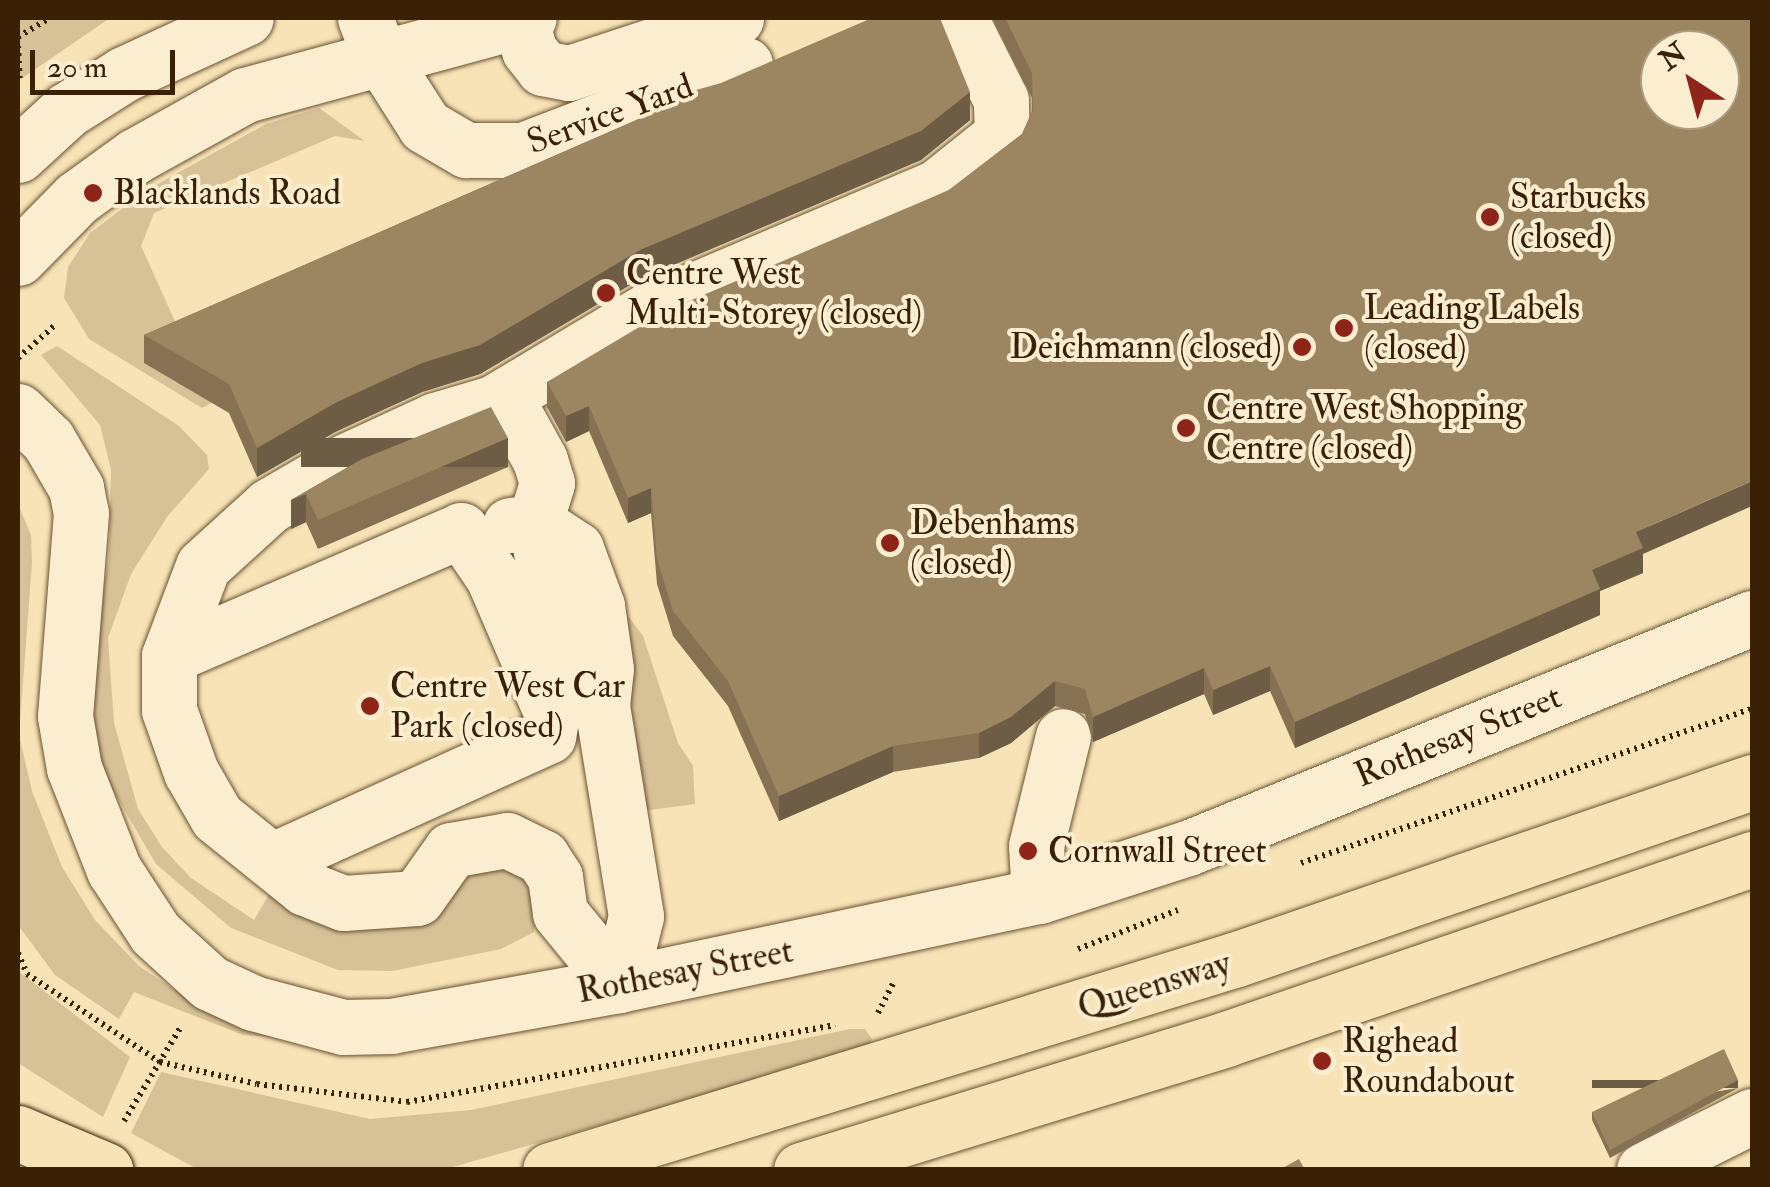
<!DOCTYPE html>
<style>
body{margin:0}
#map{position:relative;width:1770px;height:1187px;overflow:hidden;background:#f7e3b6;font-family:"IM FELL Double Pica",serif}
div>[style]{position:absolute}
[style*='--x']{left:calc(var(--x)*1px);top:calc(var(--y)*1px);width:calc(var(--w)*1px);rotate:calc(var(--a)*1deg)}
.green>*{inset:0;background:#d7c298}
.path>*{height:6px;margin-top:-3px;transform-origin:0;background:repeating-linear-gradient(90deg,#3a2004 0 2.5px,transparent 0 7.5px)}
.roads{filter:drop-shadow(0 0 2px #695130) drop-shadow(0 0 2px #695130)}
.minor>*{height:55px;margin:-27.5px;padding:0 27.5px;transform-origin:27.5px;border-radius:27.5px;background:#faedd0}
.highway>*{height:55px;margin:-27.5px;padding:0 27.5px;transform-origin:27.5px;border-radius:27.5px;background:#f7e3b6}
.bridges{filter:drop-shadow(0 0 2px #3a2004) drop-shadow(0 0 2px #3a2004)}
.highway-bridge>*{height:55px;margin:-27.5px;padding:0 27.5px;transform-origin:27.5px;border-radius:27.5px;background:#f7e3b6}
.wall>*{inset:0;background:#867253}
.shaded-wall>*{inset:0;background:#6d5d44;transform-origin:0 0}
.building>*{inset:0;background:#9c8561}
.dots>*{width:28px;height:28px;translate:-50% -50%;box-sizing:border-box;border:5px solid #faedd0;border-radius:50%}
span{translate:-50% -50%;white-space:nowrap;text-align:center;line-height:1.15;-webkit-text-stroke:8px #faedd0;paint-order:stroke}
.street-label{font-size:35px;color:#3a2004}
.poi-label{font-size:35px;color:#3a2004}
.left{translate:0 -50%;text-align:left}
.right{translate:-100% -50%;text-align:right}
.frame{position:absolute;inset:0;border:20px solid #3a2004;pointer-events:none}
.north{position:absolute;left:1640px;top:30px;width:100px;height:100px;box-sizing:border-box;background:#faedd0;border:2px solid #ad9b7e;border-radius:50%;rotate:324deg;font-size:28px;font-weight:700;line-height:40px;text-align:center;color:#3a2004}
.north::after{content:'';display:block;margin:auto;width:35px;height:45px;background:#8f2418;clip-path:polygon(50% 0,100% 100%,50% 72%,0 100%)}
.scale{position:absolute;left:30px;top:50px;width:145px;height:45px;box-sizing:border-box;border:5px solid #3a2004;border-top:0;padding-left:12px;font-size:30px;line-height:35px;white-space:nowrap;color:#3a2004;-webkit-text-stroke:8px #faedd0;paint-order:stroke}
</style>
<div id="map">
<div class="green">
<div style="clip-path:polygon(18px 18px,110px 18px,18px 81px)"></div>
<div style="clip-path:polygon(319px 108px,365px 141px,335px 136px,154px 213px,141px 246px,212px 403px,202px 408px,89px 339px,64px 298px,68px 267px,90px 233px,147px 190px,266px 124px)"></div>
<div style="clip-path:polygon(57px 346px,179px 426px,207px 455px,209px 469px,167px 517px,131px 574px,108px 638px,114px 723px,138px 809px,162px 847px,191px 878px,254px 920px,271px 891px,488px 861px,526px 879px,537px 901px,534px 932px,501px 949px,392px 971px,338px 970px,231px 928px,156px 864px,105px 777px,88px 724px,88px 671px,109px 559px,111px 470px,100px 425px,41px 355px)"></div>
<div style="clip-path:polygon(18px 504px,31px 535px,32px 563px,19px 735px,32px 791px,62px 867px,95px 920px,139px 966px,188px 999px,273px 1037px,243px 1035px,134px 992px,119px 1019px,55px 975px,18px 925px)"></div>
<div style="clip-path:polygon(614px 597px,643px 636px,678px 743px,693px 766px,695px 804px,643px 811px)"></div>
<div style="clip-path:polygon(18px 971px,130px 1057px,103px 1117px,18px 1063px)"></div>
<div style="clip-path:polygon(850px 1029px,865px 1029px,872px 1039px,868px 1049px,446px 1169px,197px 1169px,131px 1133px,161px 1072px,370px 1119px,471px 1110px)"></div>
</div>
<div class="path">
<div style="--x:18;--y:37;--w:37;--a:-31"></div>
<div style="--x:18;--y:46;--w:34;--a:87"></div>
<div style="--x:18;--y:358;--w:48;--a:-41.6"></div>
<div style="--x:1301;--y:863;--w:477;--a:-18.9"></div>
<div style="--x:1078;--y:949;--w:107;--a:-21.3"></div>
<div style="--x:18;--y:953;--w:23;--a:67"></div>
<div style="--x:27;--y:974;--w:159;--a:33.5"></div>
<div style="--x:160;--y:1062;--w:99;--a:12.8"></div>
<div style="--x:257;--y:1084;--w:151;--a:6.8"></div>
<div style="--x:407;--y:1102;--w:435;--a:-10.2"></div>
<div style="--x:878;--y:1013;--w:37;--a:-63"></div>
<div style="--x:124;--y:1121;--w:112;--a:-58.9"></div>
</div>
<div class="roads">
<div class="minor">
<div style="--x:365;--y:18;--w:39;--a:69"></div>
<div style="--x:379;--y:54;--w:85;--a:57.4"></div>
<div style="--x:425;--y:126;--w:48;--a:30.3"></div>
<div style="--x:466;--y:150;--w:57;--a:0"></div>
<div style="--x:523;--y:150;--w:238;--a:-21"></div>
<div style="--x:521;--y:18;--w:33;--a:76"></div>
<div style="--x:529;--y:50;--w:23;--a:52"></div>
<div style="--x:543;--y:68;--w:26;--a:11"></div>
<div style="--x:569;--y:73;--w:176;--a:-18.2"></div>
<div style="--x:18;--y:155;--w:67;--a:-42.6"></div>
<div style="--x:67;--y:110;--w:67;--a:-32.3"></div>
<div style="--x:124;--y:74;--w:134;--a:-24.7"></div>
<div style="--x:18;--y:258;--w:84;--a:-45.5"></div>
<div style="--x:77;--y:198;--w:72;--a:-35.9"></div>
<div style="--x:135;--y:156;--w:126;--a:-29"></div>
<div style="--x:245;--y:95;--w:294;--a:-15.2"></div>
<div style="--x:493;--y:403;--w:185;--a:-30.9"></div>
<div style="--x:652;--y:308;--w:310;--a:-23"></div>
<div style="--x:937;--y:187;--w:83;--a:-38.7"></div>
<div style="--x:1002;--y:135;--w:35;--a:-92"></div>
<div style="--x:1001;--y:100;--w:92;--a:-116.6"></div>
<div style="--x:18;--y:411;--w:42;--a:44"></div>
<div style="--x:48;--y:440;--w:56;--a:59.7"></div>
<div style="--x:76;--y:488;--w:25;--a:79"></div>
<div style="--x:81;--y:513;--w:204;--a:94.5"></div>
<div style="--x:65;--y:716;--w:53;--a:80.2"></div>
<div style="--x:74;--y:768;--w:110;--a:68.6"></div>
<div style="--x:114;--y:870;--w:75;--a:56.9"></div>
<div style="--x:155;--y:933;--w:74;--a:42.3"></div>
<div style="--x:210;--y:983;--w:47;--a:24.9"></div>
<div style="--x:253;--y:1003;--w:93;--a:14.9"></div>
<div style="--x:343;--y:1027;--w:48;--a:-1.2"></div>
<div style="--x:391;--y:1026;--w:232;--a:-10.2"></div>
<div style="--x:619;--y:985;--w:429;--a:-12"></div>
<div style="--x:1039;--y:896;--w:157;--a:-17.9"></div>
<div style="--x:1188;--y:848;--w:609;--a:-22.19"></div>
<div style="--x:510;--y:525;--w:25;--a:-7"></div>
<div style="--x:535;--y:522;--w:92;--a:78.7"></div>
<div style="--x:553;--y:612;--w:106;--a:62.5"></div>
<div style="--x:602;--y:706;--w:213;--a:80.8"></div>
<div style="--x:636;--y:916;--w:71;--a:103.8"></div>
<div style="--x:169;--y:656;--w:318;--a:-23.3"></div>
<div style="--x:461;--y:530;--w:57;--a:55.8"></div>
<div style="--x:493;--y:577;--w:149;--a:66.7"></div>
<div style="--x:552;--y:714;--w:22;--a:100"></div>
<div style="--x:548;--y:736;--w:301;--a:155.7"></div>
<div style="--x:602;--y:706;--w:37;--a:-84"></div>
<div style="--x:606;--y:669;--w:64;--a:-98.1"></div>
<div style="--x:597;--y:606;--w:61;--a:-110.2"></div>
<div style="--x:576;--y:549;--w:49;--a:-146.6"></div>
<div style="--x:535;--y:522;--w:41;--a:-72.9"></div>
<div style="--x:547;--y:483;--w:24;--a:-107"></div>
<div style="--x:540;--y:460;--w:56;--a:-118.9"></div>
<div style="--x:513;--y:411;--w:22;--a:-158"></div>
<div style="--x:493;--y:403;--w:60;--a:163.7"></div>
<div style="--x:435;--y:420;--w:96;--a:155.3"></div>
<div style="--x:348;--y:460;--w:91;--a:149.8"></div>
<div style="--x:269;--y:506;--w:89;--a:137.7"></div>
<div style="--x:203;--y:566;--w:96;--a:110.7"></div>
<div style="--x:169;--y:656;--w:54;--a:90"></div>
<div style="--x:169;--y:710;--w:66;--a:70.5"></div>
<div style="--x:191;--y:772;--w:52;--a:60"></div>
<div style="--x:217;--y:817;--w:113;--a:38.9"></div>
<div style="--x:305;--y:888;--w:41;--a:21.5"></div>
<div style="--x:343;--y:903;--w:74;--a:-3.9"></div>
<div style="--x:417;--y:898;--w:59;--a:-54.7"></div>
<div style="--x:451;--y:850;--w:57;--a:-10.1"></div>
<div style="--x:507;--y:840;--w:39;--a:26"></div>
<div style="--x:542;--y:857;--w:24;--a:57"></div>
<div style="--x:555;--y:877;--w:36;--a:82"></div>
<div style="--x:560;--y:913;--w:93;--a:50.7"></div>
<div style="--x:1039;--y:896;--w:50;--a:-93.4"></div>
<div style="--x:1036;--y:846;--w:113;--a:-76.2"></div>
<div style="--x:1644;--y:1170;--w:121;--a:-26.6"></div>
</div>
<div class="highway">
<div style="--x:550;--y:1170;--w:716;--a:-17.07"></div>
<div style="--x:1234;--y:960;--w:548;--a:-18.96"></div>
<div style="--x:801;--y:1170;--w:445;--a:-17.1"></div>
<div style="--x:1226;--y:1039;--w:556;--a:-18.89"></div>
</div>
</div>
<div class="bridges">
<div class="highway-bridge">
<div style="--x:18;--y:1133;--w:95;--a:23"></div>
</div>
</div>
<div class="wall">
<div style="clip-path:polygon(992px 18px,1752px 18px,1643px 554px,1643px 573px,1600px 591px,1600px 615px,1295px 748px,1270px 691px,1213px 715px,1204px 694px,1093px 742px,1085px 714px,1055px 706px,1011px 743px,979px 758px,893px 772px,779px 821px,728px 706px,673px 636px,657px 584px,651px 513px,628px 523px,589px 431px,566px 442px,547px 407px,547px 382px,949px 190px,1022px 134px,1032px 111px,1032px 98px)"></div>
<div style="clip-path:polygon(675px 96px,970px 120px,921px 160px,640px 279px,480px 374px,422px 392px,335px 432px,257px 477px,229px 413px,144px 363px,144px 335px,675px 103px)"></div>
<div style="clip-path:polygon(362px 459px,508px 467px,318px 549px,306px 522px,291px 529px,291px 500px)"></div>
<div style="clip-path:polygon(1738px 1088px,1610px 1158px,1592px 1120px,1592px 1112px)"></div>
</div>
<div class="shaded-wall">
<div style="clip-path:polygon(970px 92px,970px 120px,921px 160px,640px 279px,480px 374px,422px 392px,335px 432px,257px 477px,257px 448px,335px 403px,640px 250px)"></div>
<div style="clip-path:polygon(589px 406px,589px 431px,566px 442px,566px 416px)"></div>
<div style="left:508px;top:438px;width:29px;height:207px;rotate:90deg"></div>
<div style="clip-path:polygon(1752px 481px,1752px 506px,1643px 554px,1643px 573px,1600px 591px,1600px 615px,1295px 748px,1295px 722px,1592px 570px,1636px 532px)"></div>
<div style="clip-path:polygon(651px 488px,651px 513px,628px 523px,628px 498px)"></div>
<div style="clip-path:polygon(306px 494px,306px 522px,291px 529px,291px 500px)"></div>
<div style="clip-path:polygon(1270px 666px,1270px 691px,1213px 715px,1213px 690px)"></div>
<div style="clip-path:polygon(1204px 668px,1204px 694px,1093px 742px,1093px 717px)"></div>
<div style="clip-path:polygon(1055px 681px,1055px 706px,1011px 743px,979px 758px,979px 733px)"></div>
<div style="clip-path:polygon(893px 746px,893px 772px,779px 821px,779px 796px)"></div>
<div style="left:1738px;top:1080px;width:8px;height:146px;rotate:90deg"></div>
</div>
<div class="building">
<div style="clip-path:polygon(872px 18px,940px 18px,970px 92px,921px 131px,640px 250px,480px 345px,422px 363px,335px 403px,257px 448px,229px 384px,144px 335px,678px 102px,675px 96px,721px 83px)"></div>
<div style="clip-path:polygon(evenodd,1005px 18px,1752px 18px,1752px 481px,1636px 532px,1643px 548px,1592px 570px,1600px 589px,1295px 722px,1270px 666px,1213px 690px,1204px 668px,1093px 717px,1085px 689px,1055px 681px,1011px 717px,979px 733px,893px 746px,779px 796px,728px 681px,673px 611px,657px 559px,651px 488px,628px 498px,589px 406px,566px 416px,547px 382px,666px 311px,949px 190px,1022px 134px,1033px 110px,1032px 73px,1005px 18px,1660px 50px,1720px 50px,1720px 110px,1660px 110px,1660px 50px)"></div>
<div style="clip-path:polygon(491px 407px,508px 438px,318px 520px,306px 494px,291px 500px,362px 459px)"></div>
<div style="clip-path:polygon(1724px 1049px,1738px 1080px,1610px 1150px,1592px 1112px)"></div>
<div style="clip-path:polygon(1299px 1159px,1305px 1170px,1279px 1170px)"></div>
</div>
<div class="dots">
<div style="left:93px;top:193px;background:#8f2418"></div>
<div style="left:1490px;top:217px;background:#8f2418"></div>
<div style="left:606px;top:293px;background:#8f2418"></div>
<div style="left:1344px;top:328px;background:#8f2418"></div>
<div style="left:1302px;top:347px;background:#8f2418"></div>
<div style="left:1186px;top:428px;background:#8f2418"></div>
<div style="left:890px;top:543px;background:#8f2418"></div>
<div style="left:370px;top:706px;background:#8f2418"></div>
<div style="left:1028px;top:851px;background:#8f2418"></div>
<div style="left:1322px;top:1061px;background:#8f2418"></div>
</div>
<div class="street-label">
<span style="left:610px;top:114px;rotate:-20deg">Service Yard</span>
<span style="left:1458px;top:736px;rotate:-22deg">Rothesay Street</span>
<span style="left:685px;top:971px;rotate:-11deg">Rothesay Street</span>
<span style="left:1154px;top:985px;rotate:-17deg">Queensway</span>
</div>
<div class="poi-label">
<span class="left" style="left:113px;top:193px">Blacklands Road</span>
<span class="left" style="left:1510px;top:217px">Starbucks<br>(closed)</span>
<span class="left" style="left:626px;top:293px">Centre West<br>Multi-Storey (closed)</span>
<span class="left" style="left:1364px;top:328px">Leading Labels<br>(closed)</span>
<span class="right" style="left:1282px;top:347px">Deichmann (closed)</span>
<span class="left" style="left:1206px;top:428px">Centre West Shopping<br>Centre (closed)</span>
<span class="left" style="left:910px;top:543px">Debenhams<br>(closed)</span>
<span class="left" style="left:390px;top:706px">Centre West Car<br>Park (closed)</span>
<span class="left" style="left:1048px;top:851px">Cornwall Street</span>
<span class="left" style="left:1342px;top:1061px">Righead<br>Roundabout</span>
</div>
<div class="frame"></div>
<div class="north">N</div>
<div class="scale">20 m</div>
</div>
